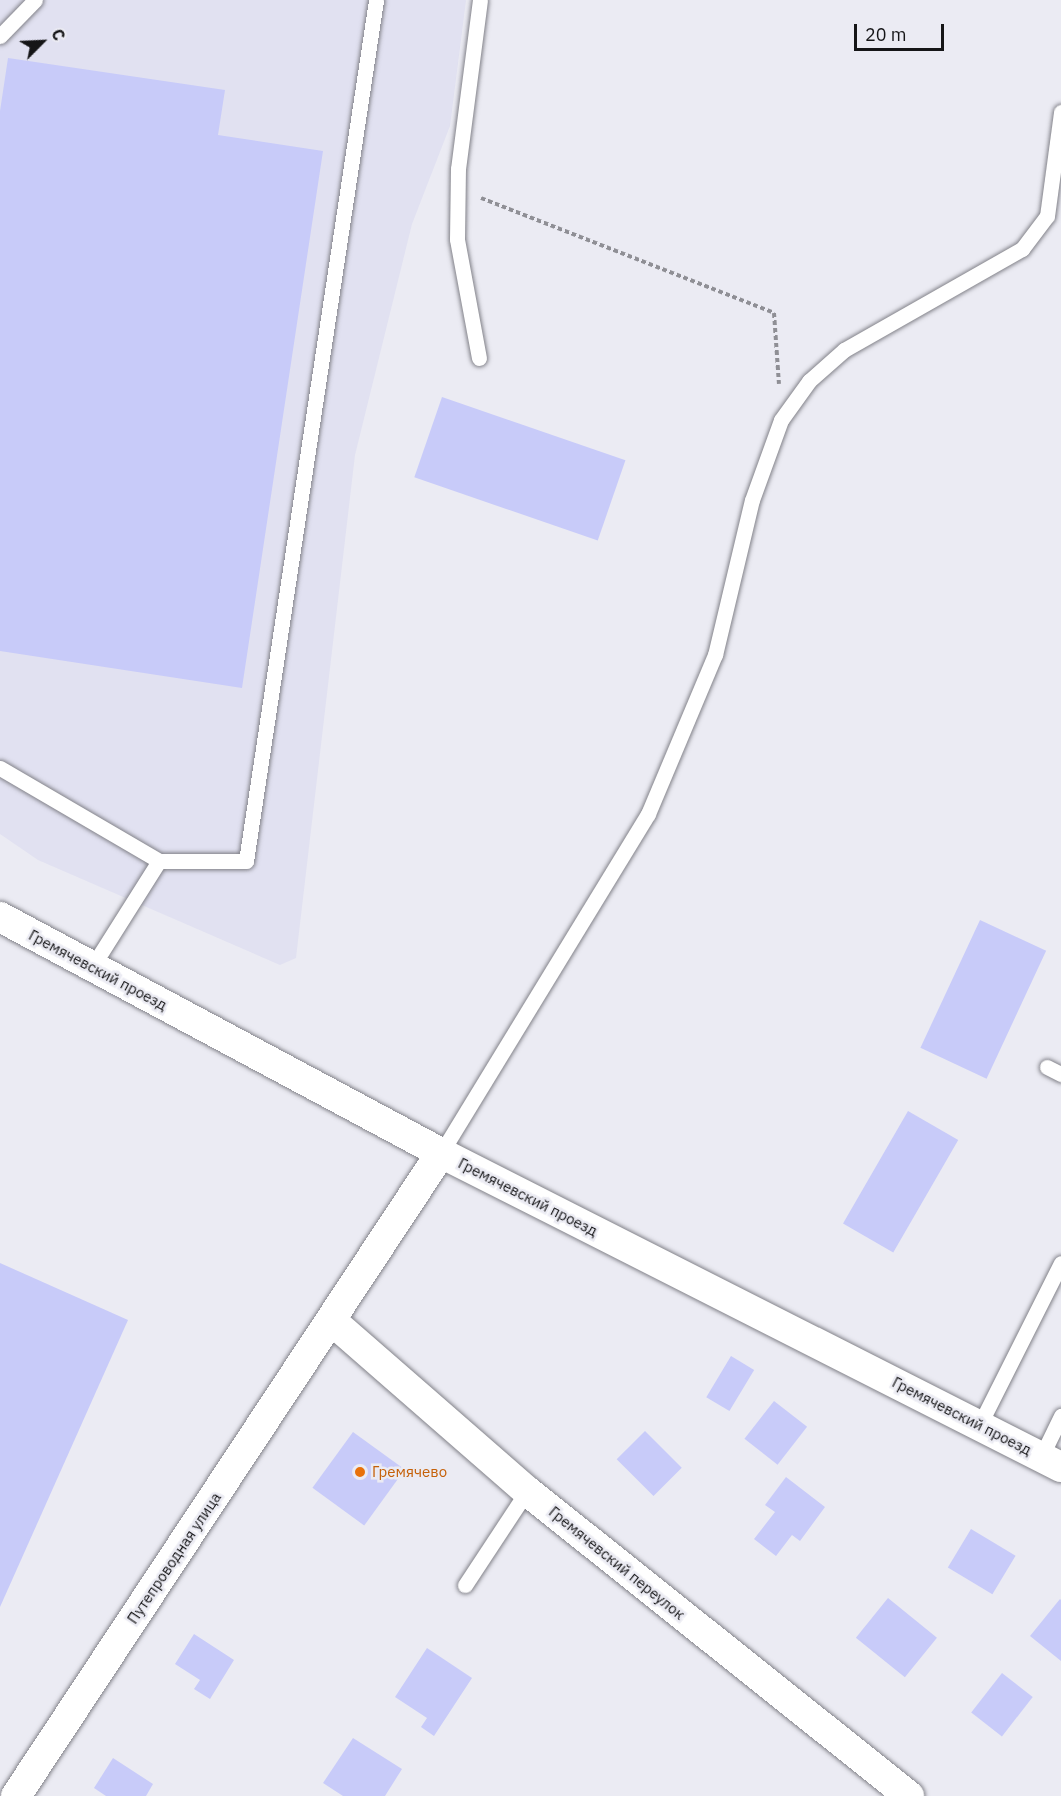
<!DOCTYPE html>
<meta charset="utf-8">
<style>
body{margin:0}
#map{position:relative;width:1061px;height:1796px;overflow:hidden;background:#ebebf3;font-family:"IBM Plex Sans",sans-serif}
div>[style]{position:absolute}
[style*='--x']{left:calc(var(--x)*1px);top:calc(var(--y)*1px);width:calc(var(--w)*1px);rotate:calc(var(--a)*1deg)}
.built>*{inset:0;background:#e1e1f1}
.building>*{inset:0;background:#c8cbf9;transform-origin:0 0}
.path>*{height:4px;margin-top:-2px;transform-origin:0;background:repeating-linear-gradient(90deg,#8f8f95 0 4.5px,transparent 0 7.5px)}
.roads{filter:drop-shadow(0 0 2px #828289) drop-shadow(0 0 2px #828289)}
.lane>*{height:15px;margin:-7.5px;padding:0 7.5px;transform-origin:7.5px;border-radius:7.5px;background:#fff}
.street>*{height:30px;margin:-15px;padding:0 15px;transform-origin:15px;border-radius:15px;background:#fff}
.dots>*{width:16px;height:16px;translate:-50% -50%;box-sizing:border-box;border:3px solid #ebebf3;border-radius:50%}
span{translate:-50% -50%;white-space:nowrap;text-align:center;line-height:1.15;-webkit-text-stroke:5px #ebebf3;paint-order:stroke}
.street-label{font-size:15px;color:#151517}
.food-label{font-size:15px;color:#c56008}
.left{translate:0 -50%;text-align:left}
.north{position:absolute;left:12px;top:12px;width:60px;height:60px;-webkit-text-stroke:4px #ebebf3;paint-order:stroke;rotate:66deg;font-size:16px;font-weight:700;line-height:24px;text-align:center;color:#151517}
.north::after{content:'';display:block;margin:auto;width:21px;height:27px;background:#151517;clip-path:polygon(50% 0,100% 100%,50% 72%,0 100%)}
.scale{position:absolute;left:854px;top:24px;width:90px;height:27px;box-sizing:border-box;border:3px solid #151517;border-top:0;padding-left:8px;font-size:18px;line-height:21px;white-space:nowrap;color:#151517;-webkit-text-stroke:4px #ebebf3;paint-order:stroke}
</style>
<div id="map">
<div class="built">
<div style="clip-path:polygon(0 0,466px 0,450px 126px,412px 224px,355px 455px,296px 958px,280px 965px,38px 860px,0 834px)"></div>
</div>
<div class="building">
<div style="clip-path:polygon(8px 58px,225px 90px,218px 135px,323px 151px,242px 688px,0 651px,0 111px)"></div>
<div style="left:442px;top:397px;width:194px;height:85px;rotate:19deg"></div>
<div style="left:980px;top:920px;width:73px;height:141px;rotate:25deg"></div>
<div style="left:908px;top:1111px;width:58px;height:130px;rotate:30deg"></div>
<div style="clip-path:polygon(0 1263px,128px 1320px,0 1607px)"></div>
<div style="left:731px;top:1356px;width:27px;height:48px;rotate:31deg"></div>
<div style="left:774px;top:1401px;width:42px;height:48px;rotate:38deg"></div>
<div style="left:645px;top:1431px;width:52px;height:40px;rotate:45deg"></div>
<div style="left:353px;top:1432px;width:64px;height:69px;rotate:36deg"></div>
<div style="clip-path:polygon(786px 1477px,825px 1507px,800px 1541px,792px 1535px,776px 1556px,754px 1539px,775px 1512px,765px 1505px)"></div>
<div style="left:971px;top:1529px;width:52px;height:45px;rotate:31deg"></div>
<div style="left:888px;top:1598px;width:63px;height:51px;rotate:39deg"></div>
<div style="clip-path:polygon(1060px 1599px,1061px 1600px,1061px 1661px,1030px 1636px)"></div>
<div style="clip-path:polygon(194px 1634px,234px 1660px,210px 1699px,194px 1689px,200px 1680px,175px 1664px)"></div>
<div style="clip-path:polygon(427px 1648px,472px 1678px,434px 1736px,421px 1727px,427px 1718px,395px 1697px)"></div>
<div style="left:1002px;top:1673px;width:39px;height:50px;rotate:38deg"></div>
<div style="clip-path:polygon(353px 1738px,402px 1769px,385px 1796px,343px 1796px,323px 1783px)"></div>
<div style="clip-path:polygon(113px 1758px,153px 1784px,146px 1796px,106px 1796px,94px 1788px)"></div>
</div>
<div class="path">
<div style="--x:481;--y:198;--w:315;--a:21.4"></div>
<div style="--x:774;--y:313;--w:71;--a:86"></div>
</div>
<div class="roads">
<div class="lane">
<div style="--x:0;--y:36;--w:50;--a:-45.8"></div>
<div style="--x:479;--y:358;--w:121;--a:-100.5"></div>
<div style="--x:457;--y:239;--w:70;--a:-89.2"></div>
<div style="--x:458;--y:169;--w:170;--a:-82.6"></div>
<div style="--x:0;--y:768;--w:184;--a:30.3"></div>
<div style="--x:92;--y:967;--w:125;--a:-57.7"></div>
<div style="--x:159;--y:861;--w:87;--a:0"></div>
<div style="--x:246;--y:861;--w:871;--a:-81.41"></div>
<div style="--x:1047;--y:1067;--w:16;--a:27"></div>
<div style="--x:441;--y:1153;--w:397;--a:-58.6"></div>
<div style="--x:648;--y:814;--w:173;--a:-67.2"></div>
<div style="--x:715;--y:655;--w:159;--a:-76.6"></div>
<div style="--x:752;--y:500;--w:85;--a:-70.1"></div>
<div style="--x:781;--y:420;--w:48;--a:-54.3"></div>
<div style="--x:809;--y:381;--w:47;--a:-41.5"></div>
<div style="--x:844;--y:350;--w:205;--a:-29.6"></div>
<div style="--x:1022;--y:249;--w:41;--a:-52.9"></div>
<div style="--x:1047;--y:216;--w:105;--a:-82.3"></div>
<div style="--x:980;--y:1424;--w:180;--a:-63.3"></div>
<div style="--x:1041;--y:1457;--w:46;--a:-64"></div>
<div style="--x:465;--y:1585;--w:113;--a:-56.6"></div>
</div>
<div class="street">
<div style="--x:0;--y:917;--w:500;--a:28.15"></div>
<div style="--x:441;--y:1153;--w:695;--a:26.86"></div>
<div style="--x:332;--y:1321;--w:259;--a:41.1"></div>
<div style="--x:527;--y:1491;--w:489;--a:38.6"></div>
<div style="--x:16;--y:1796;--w:771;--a:-56.54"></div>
</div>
</div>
<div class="dots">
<div style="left:360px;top:1472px;background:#e8710a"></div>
</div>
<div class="street-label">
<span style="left:98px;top:970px;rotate:28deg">Гремячевский проезд</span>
<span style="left:528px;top:1197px;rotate:27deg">Гремячевский проезд</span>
<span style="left:962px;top:1416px;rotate:27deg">Гремячевский проезд</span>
<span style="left:174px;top:1558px;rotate:-56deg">Путепроводная улица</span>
<span style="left:617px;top:1563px;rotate:39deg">Гремячевский переулок</span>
</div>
<div class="food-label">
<span class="left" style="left:372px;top:1472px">Гремячево</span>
</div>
<div class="north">С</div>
<div class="scale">20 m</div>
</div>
